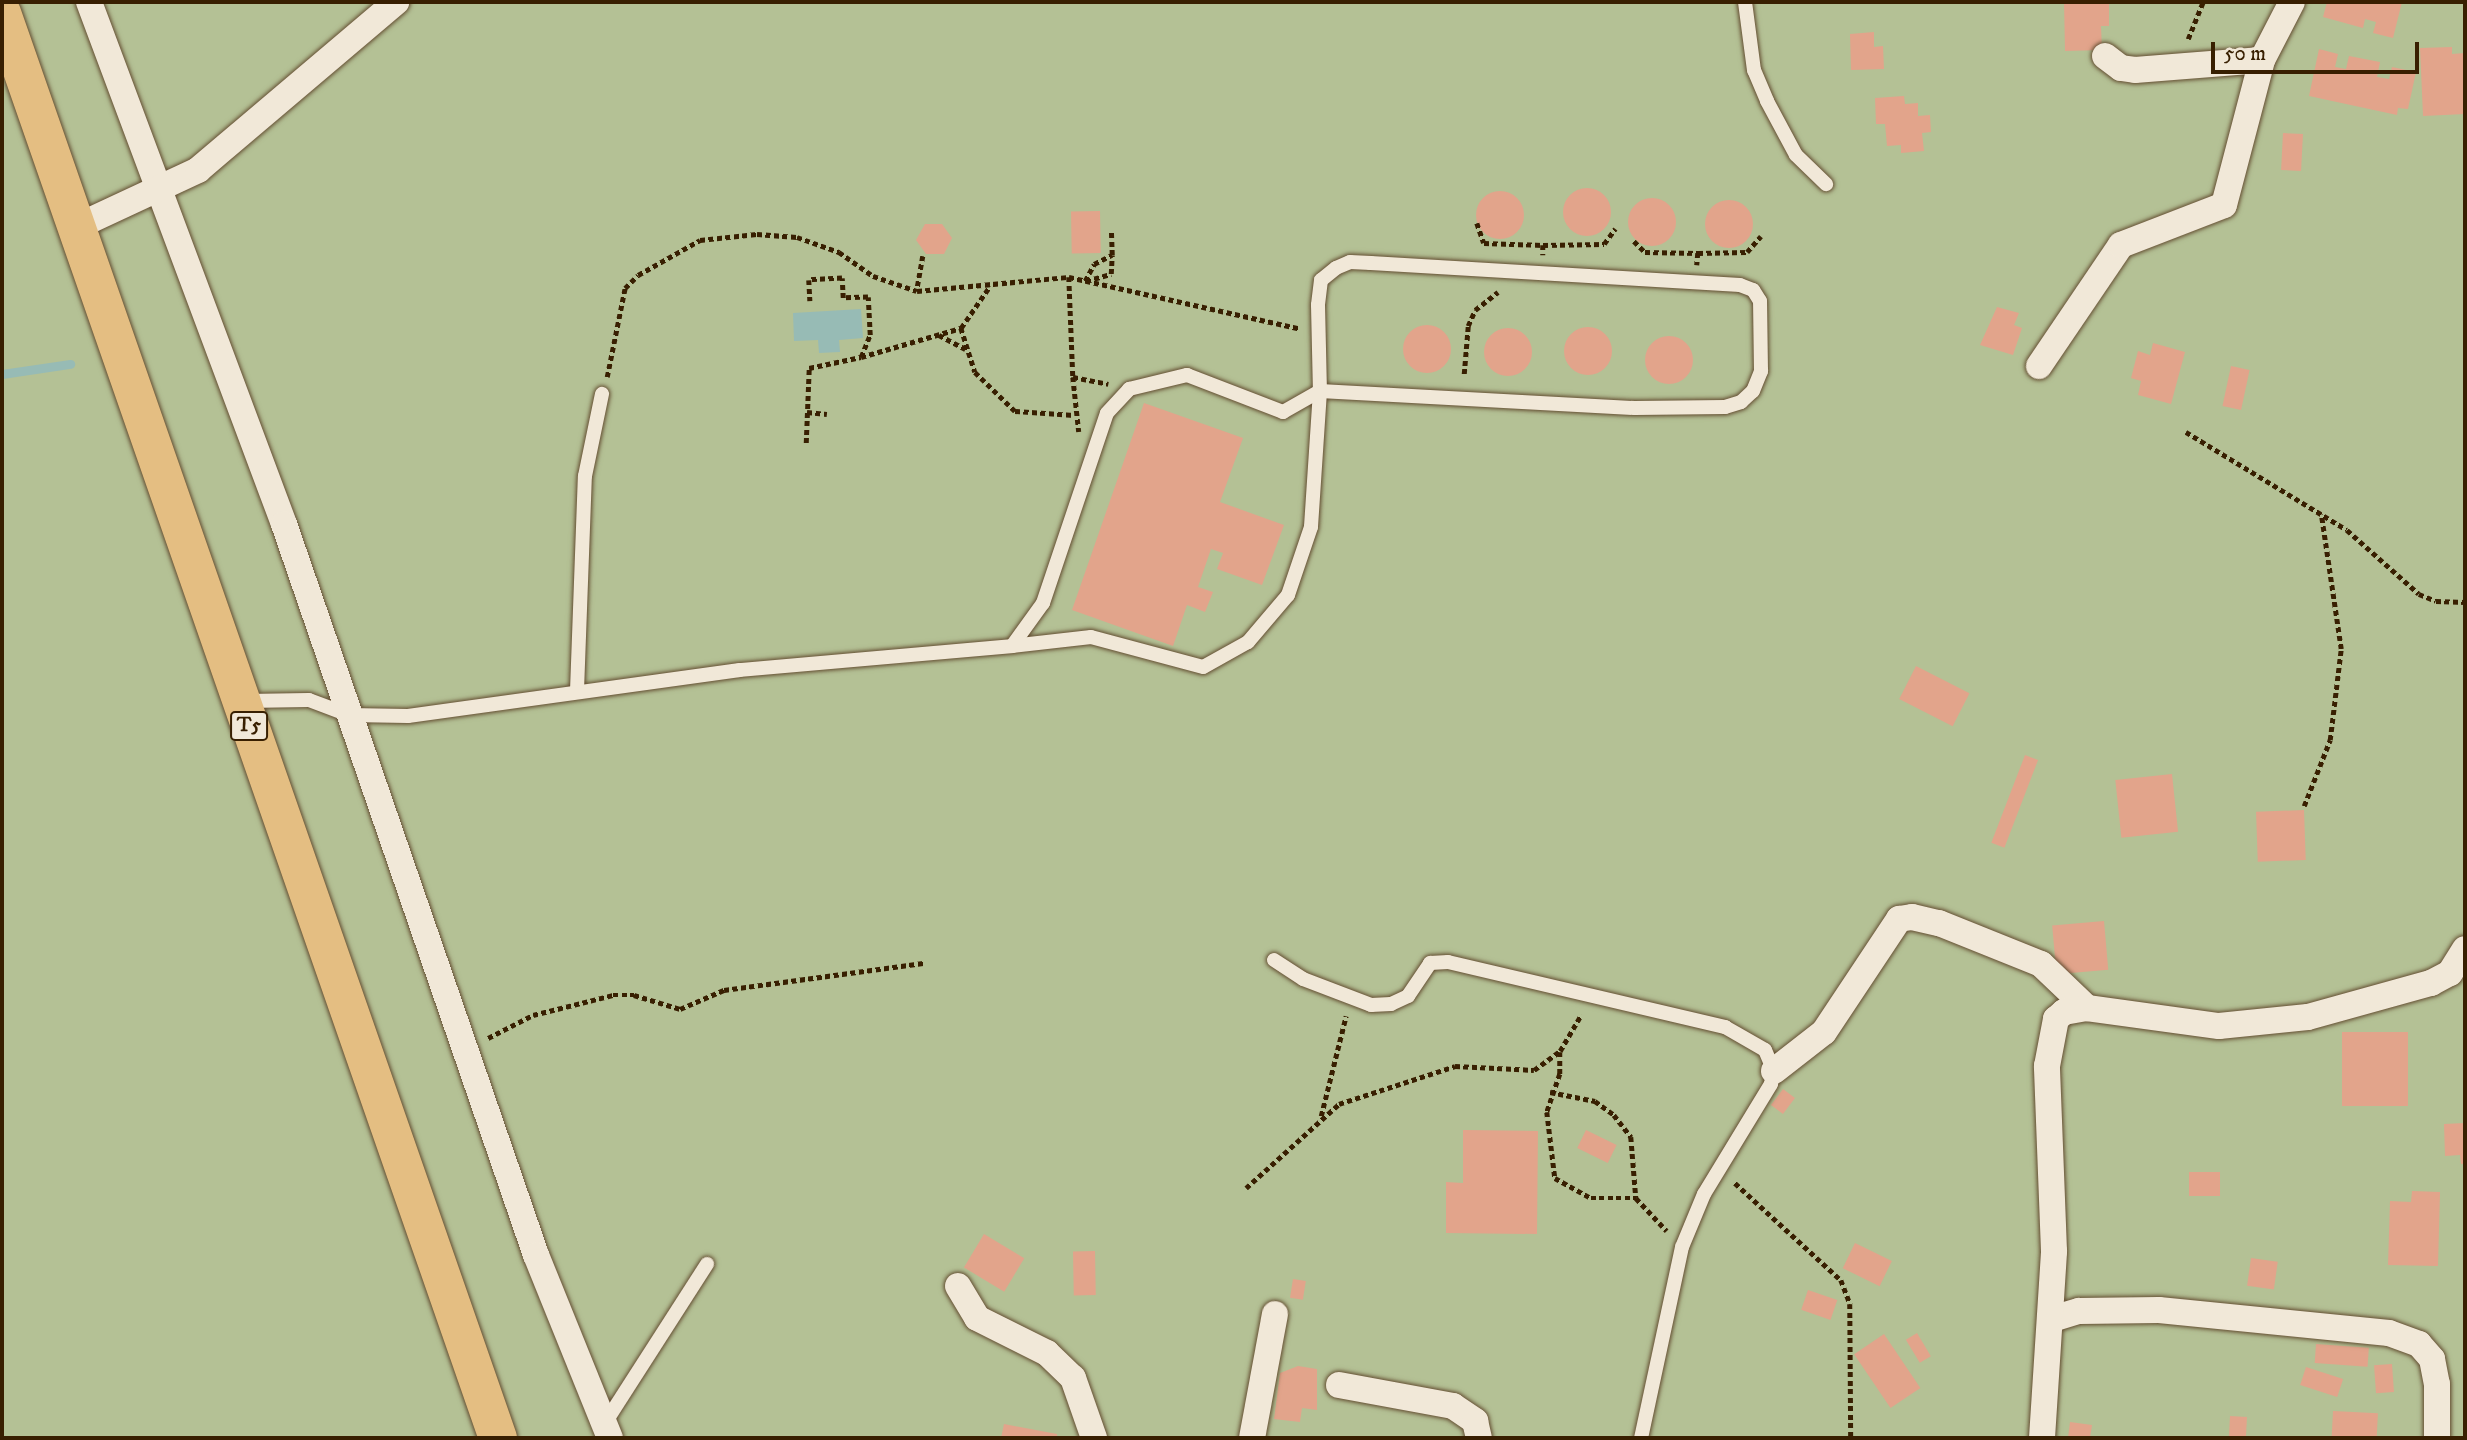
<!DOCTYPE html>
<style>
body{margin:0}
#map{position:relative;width:2467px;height:1440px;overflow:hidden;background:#e9dbc3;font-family:"IM FELL DW Pica",serif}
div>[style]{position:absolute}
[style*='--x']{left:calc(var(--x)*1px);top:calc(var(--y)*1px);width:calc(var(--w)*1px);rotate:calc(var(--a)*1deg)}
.green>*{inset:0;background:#b4c195;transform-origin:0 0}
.water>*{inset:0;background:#97bbb5}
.stream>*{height:9px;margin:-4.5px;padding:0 4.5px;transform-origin:4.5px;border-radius:4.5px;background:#97bbb5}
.building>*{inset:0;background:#e2a48b;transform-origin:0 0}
.round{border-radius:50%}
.path>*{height:4.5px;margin-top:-2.25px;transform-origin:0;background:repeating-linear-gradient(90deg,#381f01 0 5px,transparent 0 8.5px)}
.roads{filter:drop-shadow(0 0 2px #644e32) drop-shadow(0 0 2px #644e32)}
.service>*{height:14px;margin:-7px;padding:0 7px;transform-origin:7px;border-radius:7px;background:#f1e8d8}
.minor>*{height:26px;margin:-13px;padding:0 13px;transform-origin:13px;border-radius:13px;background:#f1e8d8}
.trunk>*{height:38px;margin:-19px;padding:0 19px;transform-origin:19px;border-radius:19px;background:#e4be82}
span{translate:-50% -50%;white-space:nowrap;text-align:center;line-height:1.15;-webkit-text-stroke:6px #f1e8d8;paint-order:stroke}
.shield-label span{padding:2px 5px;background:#f1e8d8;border:2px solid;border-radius:5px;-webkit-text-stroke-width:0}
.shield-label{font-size:19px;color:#381f01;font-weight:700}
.frame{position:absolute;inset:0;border:4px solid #381f01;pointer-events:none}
.scale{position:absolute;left:2211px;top:42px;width:208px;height:32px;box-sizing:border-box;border:4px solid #381f01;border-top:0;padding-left:9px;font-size:21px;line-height:24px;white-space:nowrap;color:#381f01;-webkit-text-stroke:5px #f1e8d8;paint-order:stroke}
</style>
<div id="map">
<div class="green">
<div style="left:2px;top:2px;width:2463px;height:1436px"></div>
</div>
<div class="water">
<div style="clip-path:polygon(861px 309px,863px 338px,839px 340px,840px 352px,819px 353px,818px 340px,794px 341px,793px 313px)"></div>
</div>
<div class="stream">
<div style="--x:2;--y:374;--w:69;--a:-8.4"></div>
</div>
<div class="building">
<div style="clip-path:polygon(2064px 2px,2109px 2px,2109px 26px,2101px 26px,2102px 50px,2065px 51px)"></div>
<div style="clip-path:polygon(2327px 2px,2402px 2px,2393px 38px,2373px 33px,2376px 22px,2365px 19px,2363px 28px,2323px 17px)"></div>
<div style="clip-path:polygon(1874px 32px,1874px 47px,1883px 46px,1884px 69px,1851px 70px,1850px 34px)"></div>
<div style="clip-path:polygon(2452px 47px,2452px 54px,2465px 53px,2465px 114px,2423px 116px,2420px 48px)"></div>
<div style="clip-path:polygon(2319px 49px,2338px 54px,2335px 67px,2346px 69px,2349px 56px,2380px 62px,2377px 77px,2389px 79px,2392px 67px,2416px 72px,2408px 109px,2398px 108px,2397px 115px,2309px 96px)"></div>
<div style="clip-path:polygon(1904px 96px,1905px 104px,1918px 103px,1918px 116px,1930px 115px,1931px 132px,1922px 133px,1924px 151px,1901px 153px,1901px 145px,1887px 146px,1885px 124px,1876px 124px,1875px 98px)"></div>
<div style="left:2283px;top:133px;width:20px;height:37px;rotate:3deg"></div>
<div class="round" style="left:1563px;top:188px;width:48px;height:48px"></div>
<div class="round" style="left:1476px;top:191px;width:48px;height:48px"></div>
<div class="round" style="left:1628px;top:198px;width:48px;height:48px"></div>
<div class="round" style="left:1705px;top:200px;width:48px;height:48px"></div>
<div style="left:1100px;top:211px;width:42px;height:29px;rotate:89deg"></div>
<div style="clip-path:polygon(925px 224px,942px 224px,952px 238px,944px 254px,926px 254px,916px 240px)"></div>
<div style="clip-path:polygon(1997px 307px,2019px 313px,2014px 325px,2022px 328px,2013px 355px,1980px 345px)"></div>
<div class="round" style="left:1403px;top:325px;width:48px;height:48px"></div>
<div class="round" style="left:1564px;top:327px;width:48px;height:48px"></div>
<div class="round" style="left:1484px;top:328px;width:48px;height:48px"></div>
<div class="round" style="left:1645px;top:336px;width:48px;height:48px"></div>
<div style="clip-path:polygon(2153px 343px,2185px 352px,2171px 404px,2138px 395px,2141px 381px,2131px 378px,2138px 351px,2150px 355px)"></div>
<div style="left:2231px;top:366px;width:19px;height:41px;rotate:12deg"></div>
<div style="clip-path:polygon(1144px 403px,1243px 438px,1220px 502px,1284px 525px,1262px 585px,1217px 569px,1223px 553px,1211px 549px,1198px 587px,1213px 592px,1205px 612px,1187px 605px,1173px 646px,1072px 610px)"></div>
<div style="left:1916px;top:666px;width:60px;height:37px;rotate:27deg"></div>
<div style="left:2025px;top:755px;width:14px;height:94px;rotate:21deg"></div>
<div style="left:2172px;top:774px;width:58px;height:57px;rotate:84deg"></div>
<div style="left:2304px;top:810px;width:50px;height:48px;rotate:88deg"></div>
<div style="left:2104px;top:921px;width:49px;height:52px;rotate:85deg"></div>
<div style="left:2342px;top:1032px;width:66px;height:74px"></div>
<div style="left:1783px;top:1089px;width:15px;height:20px;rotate:37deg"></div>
<div style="clip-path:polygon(2465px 1123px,2465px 1164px,2461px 1164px,2460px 1155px,2445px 1156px,2444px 1124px)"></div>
<div style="clip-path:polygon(1463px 1130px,1538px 1131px,1537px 1234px,1446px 1233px,1446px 1182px,1463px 1183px)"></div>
<div style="left:1586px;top:1130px;width:34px;height:20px;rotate:26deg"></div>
<div style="left:2189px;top:1172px;width:31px;height:24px"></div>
<div style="clip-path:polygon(2412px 1191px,2440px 1192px,2438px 1266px,2388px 1265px,2390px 1201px,2411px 1202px)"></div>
<div style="left:984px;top:1234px;width:47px;height:39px;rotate:31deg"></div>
<div style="left:1855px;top:1243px;width:41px;height:28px;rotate:26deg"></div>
<div style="left:1095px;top:1251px;width:44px;height:22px;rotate:89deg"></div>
<div style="left:2251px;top:1258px;width:27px;height:28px;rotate:8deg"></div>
<div style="left:1293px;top:1279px;width:13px;height:19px;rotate:9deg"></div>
<div style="left:1808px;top:1290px;width:31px;height:21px;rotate:19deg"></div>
<div style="left:1917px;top:1333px;width:27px;height:13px;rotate:59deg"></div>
<div style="left:1884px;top:1334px;width:65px;height:36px;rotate:56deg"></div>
<div style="left:2316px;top:1344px;width:53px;height:19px;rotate:4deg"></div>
<div style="left:2392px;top:1364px;width:28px;height:18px;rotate:86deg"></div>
<div style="clip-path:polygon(1298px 1366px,1317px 1369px,1317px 1410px,1302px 1408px,1300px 1422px,1274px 1419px,1280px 1373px)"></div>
<div style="left:2306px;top:1367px;width:39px;height:19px;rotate:18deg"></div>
<div style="left:2333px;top:1411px;width:45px;height:27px;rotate:3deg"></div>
<div style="left:2230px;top:1416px;width:17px;height:22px;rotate:3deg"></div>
<div style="clip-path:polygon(2070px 1422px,2092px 1425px,2090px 1438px,2068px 1438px)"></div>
<div style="clip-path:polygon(1004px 1424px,1057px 1434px,1057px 1438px,1001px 1438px)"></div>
</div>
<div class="path">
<div style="--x:2188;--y:39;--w:40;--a:-68"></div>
<div style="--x:1477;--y:223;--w:21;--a:71"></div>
<div style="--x:1484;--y:243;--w:59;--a:1.9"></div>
<div style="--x:1543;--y:245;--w:10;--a:90"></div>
<div style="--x:1634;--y:241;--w:16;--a:45"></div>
<div style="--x:1645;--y:252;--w:53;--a:1.1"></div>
<div style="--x:1698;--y:253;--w:12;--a:95"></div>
<div style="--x:1543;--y:245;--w:61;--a:-0.9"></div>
<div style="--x:1604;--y:244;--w:19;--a:-54"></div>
<div style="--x:1698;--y:253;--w:49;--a:-1.2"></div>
<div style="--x:1747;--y:252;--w:21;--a:-49"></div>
<div style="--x:923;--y:256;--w:36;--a:100"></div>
<div style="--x:917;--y:291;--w:153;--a:-5.3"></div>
<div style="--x:1069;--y:277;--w:235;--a:12.6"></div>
<div style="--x:1069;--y:277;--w:100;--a:87.7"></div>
<div style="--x:1073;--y:377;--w:36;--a:11"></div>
<div style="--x:1085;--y:281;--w:19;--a:-62"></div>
<div style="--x:1094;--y:264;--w:20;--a:-27"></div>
<div style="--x:1112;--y:255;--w:23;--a:-92"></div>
<div style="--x:1086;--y:281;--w:26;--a:-16"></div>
<div style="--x:1111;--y:274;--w:19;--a:-87"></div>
<div style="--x:961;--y:328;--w:46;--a:72.3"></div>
<div style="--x:975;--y:372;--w:56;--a:44.3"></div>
<div style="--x:1015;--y:411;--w:59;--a:3.9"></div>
<div style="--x:939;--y:335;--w:30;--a:28"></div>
<div style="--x:861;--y:357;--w:104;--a:-16.2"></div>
<div style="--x:961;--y:328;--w:51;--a:-55.4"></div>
<div style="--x:1464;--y:374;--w:48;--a:-85.2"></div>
<div style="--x:1468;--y:326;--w:17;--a:-66"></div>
<div style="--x:1475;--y:310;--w:29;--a:-38"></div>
<div style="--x:607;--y:377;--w:91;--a:-78.6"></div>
<div style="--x:625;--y:288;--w:18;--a:-45"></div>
<div style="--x:638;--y:275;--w:71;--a:-29.4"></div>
<div style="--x:700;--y:240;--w:57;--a:-6"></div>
<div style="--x:757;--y:234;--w:40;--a:4.3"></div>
<div style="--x:797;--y:237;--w:45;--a:19.7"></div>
<div style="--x:839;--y:252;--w:42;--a:35.2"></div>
<div style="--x:873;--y:276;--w:46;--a:18.8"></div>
<div style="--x:1073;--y:377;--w:55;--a:83.8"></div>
<div style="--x:807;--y:412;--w:20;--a:6"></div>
<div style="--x:2186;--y:432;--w:188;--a:31.3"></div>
<div style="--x:2347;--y:530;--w:96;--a:41.6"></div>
<div style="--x:2419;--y:594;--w:18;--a:22"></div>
<div style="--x:2436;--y:601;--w:29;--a:2"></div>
<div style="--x:806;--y:443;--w:75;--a:-87.7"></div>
<div style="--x:809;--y:368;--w:53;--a:-11.9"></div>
<div style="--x:861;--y:357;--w:24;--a:-68"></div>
<div style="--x:870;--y:335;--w:38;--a:-93"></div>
<div style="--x:868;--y:297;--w:25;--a:178"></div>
<div style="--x:843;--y:298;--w:20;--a:-93"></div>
<div style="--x:842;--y:278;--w:33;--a:177"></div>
<div style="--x:809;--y:280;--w:21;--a:87"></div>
<div style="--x:2304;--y:806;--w:71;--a:-68.5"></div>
<div style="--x:2330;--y:740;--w:92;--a:-83.1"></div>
<div style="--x:2341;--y:649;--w:136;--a:-98.4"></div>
<div style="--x:488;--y:1038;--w:51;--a:-27.1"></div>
<div style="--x:533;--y:1015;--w:82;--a:-14"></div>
<div style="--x:613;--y:995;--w:21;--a:0"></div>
<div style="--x:634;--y:995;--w:48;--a:16.9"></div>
<div style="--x:680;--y:1009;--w:48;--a:-23.4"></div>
<div style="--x:724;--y:990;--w:201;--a:-7.7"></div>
<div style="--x:1560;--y:1052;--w:22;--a:90"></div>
<div style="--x:1560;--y:1074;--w:40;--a:108.9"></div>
<div style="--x:1547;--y:1112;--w:66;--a:83.1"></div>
<div style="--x:1555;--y:1178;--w:41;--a:29.1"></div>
<div style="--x:1591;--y:1198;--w:45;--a:0"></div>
<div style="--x:1550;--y:1092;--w:46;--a:11.3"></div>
<div style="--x:1595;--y:1101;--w:24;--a:36"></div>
<div style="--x:1614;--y:1115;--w:28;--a:52"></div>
<div style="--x:1631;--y:1137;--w:61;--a:85.3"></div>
<div style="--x:1636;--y:1198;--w:45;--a:46.8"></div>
<div style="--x:1321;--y:1116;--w:103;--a:-76"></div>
<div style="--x:1735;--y:1183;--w:144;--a:42.5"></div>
<div style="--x:1841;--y:1280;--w:26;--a:69"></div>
<div style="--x:1850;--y:1304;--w:134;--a:89.6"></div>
<div style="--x:1246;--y:1188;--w:125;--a:-42.1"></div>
<div style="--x:1339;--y:1104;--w:122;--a:-18.1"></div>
<div style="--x:1455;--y:1066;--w:79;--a:2.9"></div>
<div style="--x:1534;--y:1070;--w:32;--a:-36"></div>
<div style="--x:1560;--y:1051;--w:42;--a:-59.7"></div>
</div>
<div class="roads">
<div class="service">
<div style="--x:1745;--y:2;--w:69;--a:82.5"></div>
<div style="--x:1754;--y:70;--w:34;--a:67"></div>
<div style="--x:1767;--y:101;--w:61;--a:61.8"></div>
<div style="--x:1796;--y:155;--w:42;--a:44"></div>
<div style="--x:577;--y:691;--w:215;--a:-87.9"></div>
<div style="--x:585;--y:476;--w:84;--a:-78.3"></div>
<div style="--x:245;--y:701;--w:64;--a:-0.9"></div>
<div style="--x:309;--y:700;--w:43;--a:20.6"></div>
<div style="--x:349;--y:715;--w:59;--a:1"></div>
<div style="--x:408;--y:716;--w:335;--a:-7.9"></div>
<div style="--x:740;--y:670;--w:273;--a:-5"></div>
<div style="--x:1012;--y:646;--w:53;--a:-54.2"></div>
<div style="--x:1043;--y:603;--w:200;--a:-71.4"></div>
<div style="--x:1107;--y:413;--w:33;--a:-47"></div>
<div style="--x:1129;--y:389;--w:60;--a:-13.6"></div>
<div style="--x:1187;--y:375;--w:103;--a:21.1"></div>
<div style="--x:1283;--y:412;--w:43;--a:-29.6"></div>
<div style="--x:1320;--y:391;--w:315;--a:3.1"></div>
<div style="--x:1635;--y:408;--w:90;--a:-0.6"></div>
<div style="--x:1725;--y:407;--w:17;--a:-17"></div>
<div style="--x:1741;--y:402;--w:16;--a:-43"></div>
<div style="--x:1753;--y:391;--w:22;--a:-68"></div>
<div style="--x:1761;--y:371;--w:70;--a:-90.8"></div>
<div style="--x:1760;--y:301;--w:13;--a:-122"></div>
<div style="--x:1753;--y:290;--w:14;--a:-159"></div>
<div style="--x:1740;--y:285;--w:370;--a:-176.6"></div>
<div style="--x:1371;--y:263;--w:21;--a:-177"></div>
<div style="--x:1350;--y:262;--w:15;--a:157"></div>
<div style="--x:1336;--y:268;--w:19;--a:141"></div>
<div style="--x:1321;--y:280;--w:25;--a:97"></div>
<div style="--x:1318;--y:305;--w:86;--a:88.7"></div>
<div style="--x:1320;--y:391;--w:136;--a:93.8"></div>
<div style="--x:1311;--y:527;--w:72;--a:108.7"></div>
<div style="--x:1288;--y:595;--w:62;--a:130.4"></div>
<div style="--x:1248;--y:642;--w:51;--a:150.9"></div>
<div style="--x:1203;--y:667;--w:116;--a:-165"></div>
<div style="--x:1091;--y:637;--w:80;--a:173.5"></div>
<div style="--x:1274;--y:960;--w:35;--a:33"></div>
<div style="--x:1303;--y:979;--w:73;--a:20.9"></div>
<div style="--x:1371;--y:1005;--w:20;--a:-3"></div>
<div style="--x:1391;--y:1004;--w:19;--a:-25"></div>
<div style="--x:1408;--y:996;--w:40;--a:-56"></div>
<div style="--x:1430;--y:963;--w:18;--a:-3"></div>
<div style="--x:1448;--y:962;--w:285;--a:13.2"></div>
<div style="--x:1725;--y:1027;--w:46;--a:29.9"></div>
<div style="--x:1765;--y:1050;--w:23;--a:67"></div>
<div style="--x:1774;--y:1071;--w:13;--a:103"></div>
<div style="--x:1771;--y:1084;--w:129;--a:121.3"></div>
<div style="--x:1704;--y:1194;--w:57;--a:112.5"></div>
<div style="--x:1682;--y:1247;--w:195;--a:102.1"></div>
<div style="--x:605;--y:1423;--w:189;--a:-57.3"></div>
</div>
<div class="minor">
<div style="--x:89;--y:2;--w:557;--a:69.52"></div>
<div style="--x:284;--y:524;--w:773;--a:70.98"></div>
<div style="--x:536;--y:1255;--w:197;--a:68"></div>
<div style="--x:2105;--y:56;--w:20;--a:37"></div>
<div style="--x:2121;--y:68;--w:14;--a:8"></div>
<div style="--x:2135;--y:70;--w:127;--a:-4.5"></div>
<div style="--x:76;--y:227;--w:135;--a:-25"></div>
<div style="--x:198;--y:170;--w:260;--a:-40.3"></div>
<div style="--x:2039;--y:366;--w:146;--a:-55.9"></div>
<div style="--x:2121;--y:245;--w:110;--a:-21.2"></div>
<div style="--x:2224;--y:205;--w:150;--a:-75.3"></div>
<div style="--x:2262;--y:60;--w:65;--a:-62.7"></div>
<div style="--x:1774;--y:1071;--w:63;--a:-38"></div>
<div style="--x:1824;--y:1032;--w:136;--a:-56.4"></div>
<div style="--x:1899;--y:919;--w:13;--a:-9"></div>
<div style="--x:1912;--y:917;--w:28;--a:13"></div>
<div style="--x:1939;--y:923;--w:110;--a:21.9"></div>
<div style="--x:2041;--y:964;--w:64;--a:43.7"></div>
<div style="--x:958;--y:1286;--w:37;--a:59"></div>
<div style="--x:977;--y:1318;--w:78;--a:26.6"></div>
<div style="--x:1047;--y:1353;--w:36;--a:44"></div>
<div style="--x:1073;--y:1378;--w:64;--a:70.7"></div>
<div style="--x:2052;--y:1319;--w:28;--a:-17"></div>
<div style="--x:2079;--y:1311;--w:80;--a:-0.7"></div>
<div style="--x:2159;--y:1310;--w:231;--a:5.7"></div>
<div style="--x:2389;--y:1333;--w:32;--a:20"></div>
<div style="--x:2419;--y:1344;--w:20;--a:49"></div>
<div style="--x:2432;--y:1359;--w:25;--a:79"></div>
<div style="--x:2437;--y:1384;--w:54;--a:90"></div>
<div style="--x:1339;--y:1385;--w:116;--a:10.4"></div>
<div style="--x:1453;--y:1406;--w:27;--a:34"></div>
<div style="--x:1475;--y:1421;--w:17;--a:77"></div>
<div style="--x:1252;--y:1438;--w:126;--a:-79.5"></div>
<div style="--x:2042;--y:1438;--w:187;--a:-86.3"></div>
<div style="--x:2054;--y:1251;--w:185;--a:-92.2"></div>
<div style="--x:2047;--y:1066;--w:48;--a:-79.2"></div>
<div style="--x:2056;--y:1019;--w:11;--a:-41"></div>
<div style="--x:2064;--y:1012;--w:23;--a:-10"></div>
<div style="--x:2087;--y:1008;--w:133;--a:7.8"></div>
<div style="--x:2219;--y:1026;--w:89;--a:-5.8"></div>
<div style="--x:2308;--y:1017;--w:128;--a:-15.5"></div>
<div style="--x:2431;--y:983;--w:21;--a:-28"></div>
<div style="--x:2450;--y:973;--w:28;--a:-58"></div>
</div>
<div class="trunk">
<div style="--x:2;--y:13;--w:1509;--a:70.81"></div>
</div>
</div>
<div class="shield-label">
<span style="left:249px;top:726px">T5</span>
</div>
<div class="frame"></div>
<div class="scale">50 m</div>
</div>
